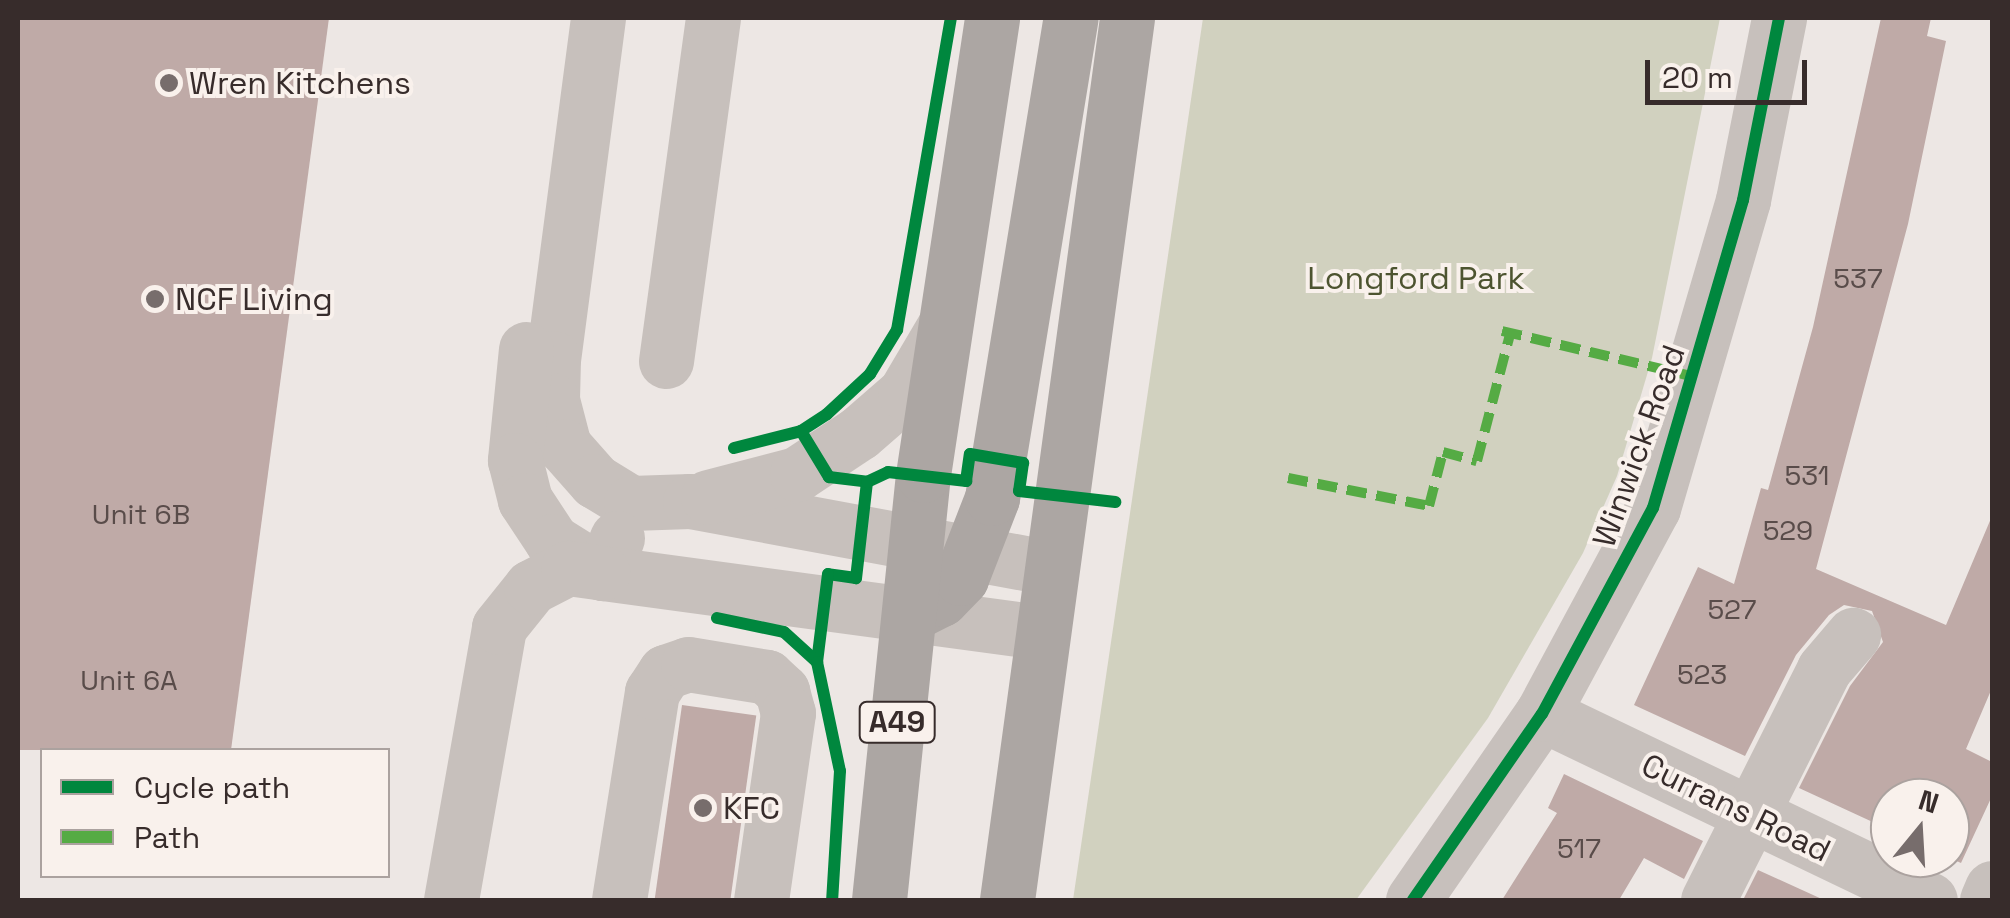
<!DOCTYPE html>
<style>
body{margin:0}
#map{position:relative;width:2010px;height:918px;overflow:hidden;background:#ede7e4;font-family:"Space Grotesk",sans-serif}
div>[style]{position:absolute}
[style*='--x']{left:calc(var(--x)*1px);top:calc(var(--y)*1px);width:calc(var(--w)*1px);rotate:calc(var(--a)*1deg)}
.green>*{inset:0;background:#d1d1bf}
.building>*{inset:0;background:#bfaaa7;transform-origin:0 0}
.minor>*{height:55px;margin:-27.5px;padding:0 27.5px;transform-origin:27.5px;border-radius:27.5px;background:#c7c0bc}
.highway>*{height:55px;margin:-27.5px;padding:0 27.5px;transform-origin:27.5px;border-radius:27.5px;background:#aca6a3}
.quiet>*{height:10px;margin-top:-5px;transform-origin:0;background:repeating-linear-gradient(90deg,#55ab44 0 20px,transparent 0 30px)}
.cycleway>*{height:12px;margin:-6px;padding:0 6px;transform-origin:6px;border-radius:6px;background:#00873e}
.dots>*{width:28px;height:28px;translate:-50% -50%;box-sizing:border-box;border:5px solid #f9f1ec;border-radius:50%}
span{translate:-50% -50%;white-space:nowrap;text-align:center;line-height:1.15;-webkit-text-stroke:8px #f9f1ec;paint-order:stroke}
.number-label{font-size:28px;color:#594c4a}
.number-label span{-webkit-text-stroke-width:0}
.shield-label span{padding:2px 8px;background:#f9f1ec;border:2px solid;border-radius:8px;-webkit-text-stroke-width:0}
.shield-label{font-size:30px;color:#372c2b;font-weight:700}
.poi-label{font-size:32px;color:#372c2b}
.left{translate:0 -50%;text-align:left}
.park-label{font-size:32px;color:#4d5430}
.street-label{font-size:32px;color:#372c2b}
.frame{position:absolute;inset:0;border:20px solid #372c2b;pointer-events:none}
.legend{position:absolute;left:40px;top:748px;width:350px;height:130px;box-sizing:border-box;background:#f9f1ec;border:2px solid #aba29f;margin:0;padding:12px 18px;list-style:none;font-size:30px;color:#372c2b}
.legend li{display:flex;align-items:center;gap:20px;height:50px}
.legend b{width:50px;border:2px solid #aba29f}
.north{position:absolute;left:1870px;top:778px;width:100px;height:100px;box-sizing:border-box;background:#f9f1ec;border:2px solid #aba29f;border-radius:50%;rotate:18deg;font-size:28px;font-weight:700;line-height:40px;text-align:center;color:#372c2b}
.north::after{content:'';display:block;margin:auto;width:35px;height:45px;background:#776d6c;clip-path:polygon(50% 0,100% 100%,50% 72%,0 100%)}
.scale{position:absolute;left:1645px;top:60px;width:162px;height:45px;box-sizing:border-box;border:5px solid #372c2b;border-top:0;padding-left:12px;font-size:30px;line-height:35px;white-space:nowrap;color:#372c2b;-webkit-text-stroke:8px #f9f1ec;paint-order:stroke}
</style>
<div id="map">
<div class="green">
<div style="clip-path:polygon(1203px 18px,1720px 18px,1652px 358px,1617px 476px,1583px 553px,1488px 718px,1356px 900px,1073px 900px)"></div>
</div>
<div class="building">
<div style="clip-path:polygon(18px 18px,329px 18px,231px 750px,18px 750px)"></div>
<div style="clip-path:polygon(1881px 18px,1931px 18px,1927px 36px,1946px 41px,1908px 224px,1816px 569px,1946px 625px,1992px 516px,1992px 688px,1966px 749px,1992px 762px,1992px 796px,1961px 863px,1950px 858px,1950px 798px,1890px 798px,1890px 830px,1799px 788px,1850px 686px,1883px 642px,1872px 611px,1844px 605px,1829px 615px,1796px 655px,1745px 756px,1634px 705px,1698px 567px,1734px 584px,1761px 488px,1768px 490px,1813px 327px)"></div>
<div style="left:682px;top:705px;width:75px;height:197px;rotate:8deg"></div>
<div style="clip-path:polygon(1564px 774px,1703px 841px,1684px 879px,1644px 858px,1619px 900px,1502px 900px,1557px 813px,1548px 808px)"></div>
<div style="clip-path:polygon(1758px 870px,1824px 900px,1743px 900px)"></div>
</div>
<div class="minor">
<div style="--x:598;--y:18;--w:343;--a:97.5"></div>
<div style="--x:553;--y:358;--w:42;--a:91.4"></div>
<div style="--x:552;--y:400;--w:48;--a:75.4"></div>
<div style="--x:564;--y:446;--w:47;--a:48.5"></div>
<div style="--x:595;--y:481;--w:42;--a:31.4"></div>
<div style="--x:631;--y:503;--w:59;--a:-1.9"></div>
<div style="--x:690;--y:501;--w:366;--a:10.5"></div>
<div style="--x:526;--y:349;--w:112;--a:95.7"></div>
<div style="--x:515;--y:460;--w:41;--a:76"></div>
<div style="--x:525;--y:500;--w:49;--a:56.6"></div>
<div style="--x:552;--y:541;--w:60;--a:32.1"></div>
<div style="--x:666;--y:361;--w:346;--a:-82.2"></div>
<div style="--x:708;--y:497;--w:92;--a:-14.5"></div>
<div style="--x:797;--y:474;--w:74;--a:-33.5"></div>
<div style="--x:859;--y:433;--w:61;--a:-41"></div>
<div style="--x:905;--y:393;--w:79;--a:-59.5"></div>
<div style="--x:617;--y:538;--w:38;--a:112"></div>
<div style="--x:603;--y:573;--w:442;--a:7.7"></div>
<div style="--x:1542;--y:714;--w:430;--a:25.6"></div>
<div style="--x:451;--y:900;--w:277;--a:-80"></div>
<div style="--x:499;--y:627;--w:51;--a:-51.3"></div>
<div style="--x:531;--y:587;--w:42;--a:-27.2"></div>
<div style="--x:568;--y:568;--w:35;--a:8"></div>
<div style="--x:619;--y:900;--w:211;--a:-81"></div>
<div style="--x:652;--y:692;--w:24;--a:-57"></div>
<div style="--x:665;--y:672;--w:24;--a:-19"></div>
<div style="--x:688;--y:664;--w:80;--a:9.3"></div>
<div style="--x:767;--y:677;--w:21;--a:43"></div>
<div style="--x:782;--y:691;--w:23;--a:75"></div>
<div style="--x:788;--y:713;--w:189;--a:98.2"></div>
<div style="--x:1413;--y:900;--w:226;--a:-55.3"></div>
<div style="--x:1542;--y:714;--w:234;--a:-61.7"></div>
<div style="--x:1653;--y:508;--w:321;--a:-73.7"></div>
<div style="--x:1743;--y:200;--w:186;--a:-78.8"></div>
<div style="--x:1708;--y:900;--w:258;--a:-63.3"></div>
<div style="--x:1824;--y:669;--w:45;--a:-49.5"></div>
<div style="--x:1987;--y:900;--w:13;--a:-67"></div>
</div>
<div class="highway">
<div style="--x:909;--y:615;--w:36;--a:-27"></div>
<div style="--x:941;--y:599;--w:29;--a:-46"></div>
<div style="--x:961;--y:578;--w:86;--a:-68.8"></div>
<div style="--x:992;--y:498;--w:486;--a:-80.7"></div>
<div style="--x:879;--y:900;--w:427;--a:-84.1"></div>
<div style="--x:923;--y:475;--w:462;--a:-81.4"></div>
<div style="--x:1007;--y:900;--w:890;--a:-82.25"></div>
</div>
<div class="quiet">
<div style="--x:1502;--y:331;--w:198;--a:13.4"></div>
<div style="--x:1288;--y:478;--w:144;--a:11.2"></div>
<div style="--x:1429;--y:506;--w:56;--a:-75.5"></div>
<div style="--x:1443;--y:452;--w:35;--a:15"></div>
<div style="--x:1477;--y:461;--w:131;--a:-75.4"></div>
</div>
<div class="cycleway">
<div style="--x:801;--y:431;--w:54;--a:58.7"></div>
<div style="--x:829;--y:477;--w:38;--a:7"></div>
<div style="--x:867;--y:482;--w:97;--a:96.5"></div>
<div style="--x:856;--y:578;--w:28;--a:-172"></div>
<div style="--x:828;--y:574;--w:89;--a:97.1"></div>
<div style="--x:734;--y:448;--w:69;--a:-14.2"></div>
<div style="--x:801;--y:431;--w:31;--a:-33"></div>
<div style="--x:827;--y:414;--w:59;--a:-42.9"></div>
<div style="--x:870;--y:374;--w:52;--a:-58.5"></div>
<div style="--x:897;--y:330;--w:317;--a:-80.2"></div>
<div style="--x:867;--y:482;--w:23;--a:-25"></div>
<div style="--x:888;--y:472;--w:79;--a:6.6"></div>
<div style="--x:966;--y:481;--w:27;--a:-82"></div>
<div style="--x:970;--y:454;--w:54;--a:9.6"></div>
<div style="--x:1023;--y:463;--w:28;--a:98"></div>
<div style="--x:1019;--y:491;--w:97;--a:6.5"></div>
<div style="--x:717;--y:618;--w:68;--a:11.8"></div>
<div style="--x:784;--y:632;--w:45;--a:42.3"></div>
<div style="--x:817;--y:662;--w:111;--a:78.1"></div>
<div style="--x:840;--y:771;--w:129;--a:93.5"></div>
<div style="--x:1413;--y:900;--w:226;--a:-55.3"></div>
<div style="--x:1542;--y:714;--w:234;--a:-61.7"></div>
<div style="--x:1653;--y:508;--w:321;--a:-73.7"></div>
<div style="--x:1743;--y:200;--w:186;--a:-78.8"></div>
</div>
<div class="dots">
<div style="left:169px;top:83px;background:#776d6c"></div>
<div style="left:155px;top:299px;background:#776d6c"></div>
<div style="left:703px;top:808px;background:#776d6c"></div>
</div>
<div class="number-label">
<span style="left:1858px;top:278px">537</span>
<span style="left:1807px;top:475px">531</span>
<span style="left:141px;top:514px">Unit 6B</span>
<span style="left:1788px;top:530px">529</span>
<span style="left:1732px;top:609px">527</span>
<span style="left:1702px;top:674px">523</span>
<span style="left:129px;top:680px">Unit 6A</span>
<span style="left:1579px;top:848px">517</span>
</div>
<div class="shield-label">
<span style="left:897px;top:722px">A49</span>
</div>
<div class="poi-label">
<span class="left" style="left:189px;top:83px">Wren Kitchens</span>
<span class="left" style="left:175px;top:299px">NCF Living</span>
<span class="left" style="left:723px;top:808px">KFC</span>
</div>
<div class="park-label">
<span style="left:1416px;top:278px">Longford Park</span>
</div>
<div class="street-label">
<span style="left:1639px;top:446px;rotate:-70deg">Winwick Road</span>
<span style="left:1736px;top:808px;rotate:26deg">Currans Road</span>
</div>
<div class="frame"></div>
<ul class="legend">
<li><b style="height:12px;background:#00873e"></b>Cycle path</li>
<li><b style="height:12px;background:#55ab44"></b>Path</li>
</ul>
<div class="north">N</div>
<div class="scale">20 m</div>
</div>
